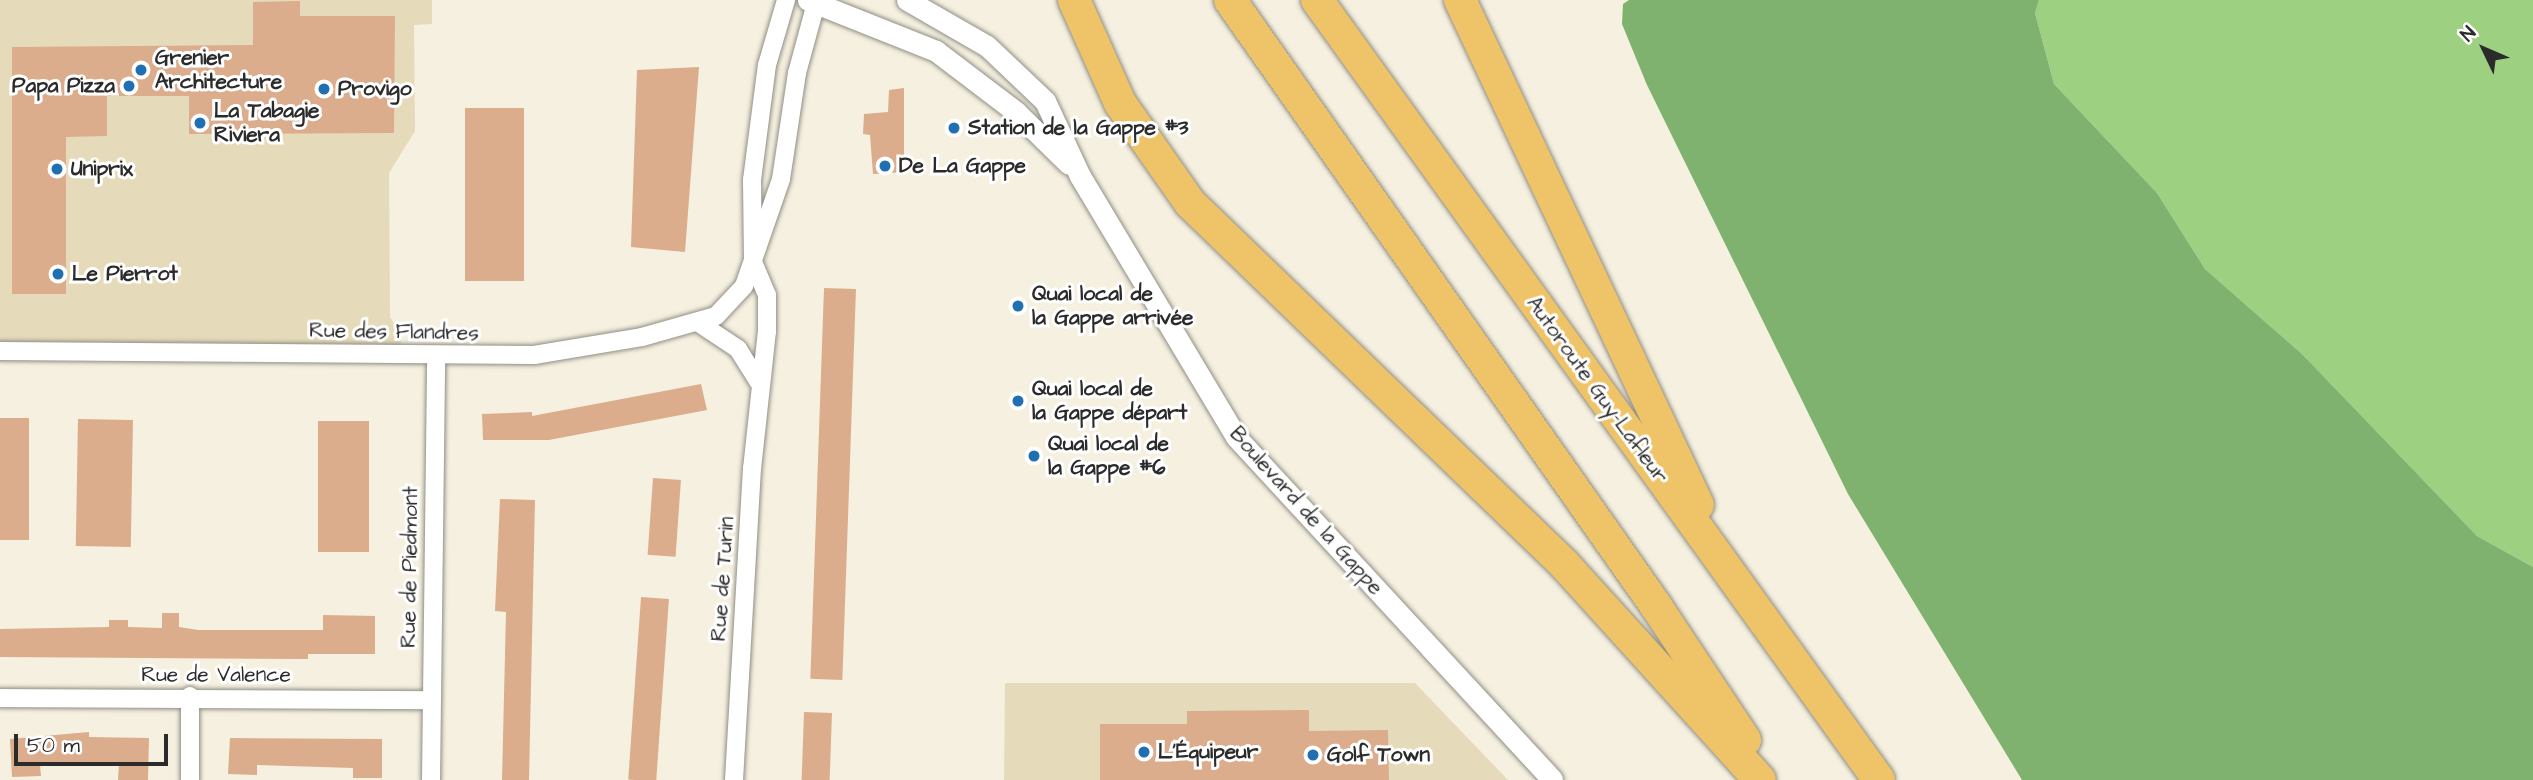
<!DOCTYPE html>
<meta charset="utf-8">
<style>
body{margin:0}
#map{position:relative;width:2533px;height:780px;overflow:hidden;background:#f5f0df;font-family:"Architects Daughter",sans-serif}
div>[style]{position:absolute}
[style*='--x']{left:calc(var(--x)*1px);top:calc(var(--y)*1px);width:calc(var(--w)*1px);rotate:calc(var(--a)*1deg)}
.built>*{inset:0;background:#e5dbba}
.green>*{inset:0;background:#9dd080}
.forest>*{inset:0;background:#7eb26e}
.building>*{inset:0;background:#dbad8c;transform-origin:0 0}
.roads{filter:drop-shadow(0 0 2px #908e85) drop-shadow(0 0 2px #908e85)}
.minor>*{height:18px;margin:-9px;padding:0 9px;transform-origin:9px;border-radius:9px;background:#fff}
.tertiary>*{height:21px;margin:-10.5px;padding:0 10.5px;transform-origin:10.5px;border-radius:10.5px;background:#fff}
.motorway>*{height:32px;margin:-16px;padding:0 16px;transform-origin:16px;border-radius:16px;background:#efc469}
.dots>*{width:19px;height:19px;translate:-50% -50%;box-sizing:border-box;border:4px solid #fff;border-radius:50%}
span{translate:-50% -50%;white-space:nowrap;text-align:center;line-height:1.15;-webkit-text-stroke:6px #fff;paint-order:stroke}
.poi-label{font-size:21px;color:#2b2b2b;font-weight:700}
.left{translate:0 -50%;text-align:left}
.right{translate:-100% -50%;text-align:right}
.street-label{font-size:21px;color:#2b2b2b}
.north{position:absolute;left:2449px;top:14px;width:70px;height:70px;-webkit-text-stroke:5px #fff;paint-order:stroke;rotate:314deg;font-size:19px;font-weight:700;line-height:28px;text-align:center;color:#2b2b2b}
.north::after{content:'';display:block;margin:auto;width:24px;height:32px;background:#2b2b2b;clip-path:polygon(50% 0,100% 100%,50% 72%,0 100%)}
.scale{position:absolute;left:14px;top:734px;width:154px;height:32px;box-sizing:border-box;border:4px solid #2b2b2b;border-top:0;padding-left:9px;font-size:21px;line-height:24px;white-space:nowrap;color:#2b2b2b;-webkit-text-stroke:5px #fff;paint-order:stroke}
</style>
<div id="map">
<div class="built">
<div style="clip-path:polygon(0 0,432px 0,432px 24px,414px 25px,415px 131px,389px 173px,390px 317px,401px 335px,401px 354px,0 351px)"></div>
<div style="clip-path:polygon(1005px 683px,1415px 683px,1508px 780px,1004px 780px)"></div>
</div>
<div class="green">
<div style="clip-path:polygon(2039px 0,2533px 0,2533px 567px,2477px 536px,2302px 354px,2205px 269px,2157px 193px,2054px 84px,2035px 13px)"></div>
</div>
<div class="forest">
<div style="clip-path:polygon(1629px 0,2039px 0,2035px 13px,2054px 84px,2157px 193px,2205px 269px,2302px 354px,2477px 536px,2533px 567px,2533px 780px,2022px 780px,1848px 494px,1647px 85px,1622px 24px,1623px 4px)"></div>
</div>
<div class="building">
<div style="clip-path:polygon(300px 1px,300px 16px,395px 16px,394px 133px,189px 134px,189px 96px,107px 96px,107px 136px,66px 137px,66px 294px,12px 294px,12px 47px,253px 45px,253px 2px)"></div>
<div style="clip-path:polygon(699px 67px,685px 252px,631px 247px,637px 70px)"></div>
<div style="clip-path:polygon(904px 88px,904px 172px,873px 174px,870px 135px,863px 134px,864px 114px,888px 112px,889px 90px)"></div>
<div style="left:524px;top:108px;width:173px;height:59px;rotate:90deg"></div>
<div style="left:824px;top:288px;width:32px;height:391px;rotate:2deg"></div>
<div style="clip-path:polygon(701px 384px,707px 410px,549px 440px,483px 440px,482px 414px,532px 412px,532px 416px)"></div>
<div style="left:29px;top:418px;width:122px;height:29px;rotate:90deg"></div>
<div style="left:78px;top:419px;width:55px;height:127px;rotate:1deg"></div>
<div style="left:369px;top:421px;width:131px;height:51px;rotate:90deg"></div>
<div style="left:653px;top:478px;width:28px;height:77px;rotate:4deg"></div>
<div style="clip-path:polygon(500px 499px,535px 500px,529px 780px,502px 780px,506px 612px,495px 611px)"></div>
<div style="left:641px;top:597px;width:28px;height:183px;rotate:4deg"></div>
<div style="clip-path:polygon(162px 613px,179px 613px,179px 627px,198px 630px,323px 630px,323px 615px,375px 616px,375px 654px,308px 654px,308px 659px,0 657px,0 629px,109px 627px,109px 620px,128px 620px,128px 627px,162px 628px)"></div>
<div style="clip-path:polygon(1309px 710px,1309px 731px,1388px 730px,1389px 780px,1100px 780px,1100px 724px,1187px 724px,1187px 711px)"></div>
<div style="left:804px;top:712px;width:28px;height:68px;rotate:2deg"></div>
<div style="clip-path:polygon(89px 732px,89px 737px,149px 738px,148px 780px,118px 780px,119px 764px,40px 765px,41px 776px,12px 777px,10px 739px)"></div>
<div style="clip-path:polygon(230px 738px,382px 739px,382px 778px,353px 778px,353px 768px,257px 765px,257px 775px,228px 774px)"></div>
</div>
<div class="roads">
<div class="minor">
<div style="--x:699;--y:323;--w:47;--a:33.7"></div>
<div style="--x:738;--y:349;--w:39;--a:58"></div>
<div style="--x:0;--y:351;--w:534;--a:0.43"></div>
<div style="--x:534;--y:355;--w:109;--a:-9.5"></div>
<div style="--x:642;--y:337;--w:77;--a:-15.8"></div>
<div style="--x:716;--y:316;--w:41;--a:-47"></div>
<div style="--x:744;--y:286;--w:113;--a:-70.9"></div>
<div style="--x:781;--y:179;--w:107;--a:-81.4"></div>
<div style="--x:797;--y:73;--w:73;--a:-74.8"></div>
<div style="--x:0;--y:698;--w:431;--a:0.3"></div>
<div style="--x:190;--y:780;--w:84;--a:-90"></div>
<div style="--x:431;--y:780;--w:425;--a:-89.3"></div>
<div style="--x:734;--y:780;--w:312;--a:-86.7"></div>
<div style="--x:752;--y:469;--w:138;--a:-83.8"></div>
<div style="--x:767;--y:332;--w:37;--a:-90"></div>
<div style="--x:767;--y:295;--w:36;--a:-113"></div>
<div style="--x:753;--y:262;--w:82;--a:-90.7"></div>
<div style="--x:752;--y:180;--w:116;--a:-82.6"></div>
<div style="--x:767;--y:65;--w:68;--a:-73.7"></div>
</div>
<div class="tertiary">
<div style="--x:808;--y:0;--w:138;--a:21.7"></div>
<div style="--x:936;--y:51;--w:101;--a:37.3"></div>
<div style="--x:1016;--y:112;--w:74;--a:44.5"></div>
<div style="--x:907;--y:0;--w:92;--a:29.9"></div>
<div style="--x:987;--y:46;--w:80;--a:43.5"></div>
<div style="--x:1045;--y:101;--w:83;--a:65"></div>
<div style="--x:1080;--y:176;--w:304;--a:59.1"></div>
<div style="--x:1236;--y:437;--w:466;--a:47.3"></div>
</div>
<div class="motorway">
<div style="--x:1074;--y:0;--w:113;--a:65.9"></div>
<div style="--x:1120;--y:103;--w:122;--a:55"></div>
<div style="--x:1190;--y:203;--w:521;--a:43.99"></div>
<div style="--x:1565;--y:565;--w:290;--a:47.8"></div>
<div style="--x:1230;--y:0;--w:741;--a:54.89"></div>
<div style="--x:1656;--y:606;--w:161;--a:56.4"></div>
<div style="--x:1317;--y:0;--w:961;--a:54.23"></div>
<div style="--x:1460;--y:0;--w:558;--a:64.77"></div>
</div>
</div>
<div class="dots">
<div style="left:141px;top:70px;background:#1f6fb2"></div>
<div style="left:129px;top:86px;background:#1f6fb2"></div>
<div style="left:324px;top:89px;background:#1f6fb2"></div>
<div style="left:200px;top:123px;background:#1f6fb2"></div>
<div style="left:954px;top:128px;background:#1f6fb2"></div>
<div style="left:885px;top:166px;background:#1f6fb2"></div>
<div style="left:57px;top:169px;background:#1f6fb2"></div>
<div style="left:58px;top:274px;background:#1f6fb2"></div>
<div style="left:1018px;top:306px;background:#1f6fb2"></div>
<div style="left:1018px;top:401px;background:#1f6fb2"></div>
<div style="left:1034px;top:456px;background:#1f6fb2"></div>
<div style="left:1144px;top:752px;background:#1f6fb2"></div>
<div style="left:1313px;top:755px;background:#1f6fb2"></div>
</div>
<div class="poi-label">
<span class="left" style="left:155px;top:70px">Grenier<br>Architecture</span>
<span class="right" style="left:115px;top:86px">Papa Pizza</span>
<span class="left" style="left:338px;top:89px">Provigo</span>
<span class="left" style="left:214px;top:123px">La Tabagie<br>Riviera</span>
<span class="left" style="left:968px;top:128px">Station de la Gappe #3</span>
<span class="left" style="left:899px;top:166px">De La Gappe</span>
<span class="left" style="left:71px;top:169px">Uniprix</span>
<span class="left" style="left:72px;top:274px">Le Pierrot</span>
<span class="left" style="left:1032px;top:306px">Quai local de<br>la Gappe arrivée</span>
<span class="left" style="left:1032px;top:401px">Quai local de<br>la Gappe départ</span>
<span class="left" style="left:1048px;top:456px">Quai local de<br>la Gappe #6</span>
<span class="left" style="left:1158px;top:752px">L'Équipeur</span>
<span class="left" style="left:1327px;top:755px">Golf Town</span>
</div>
<div class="street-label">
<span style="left:394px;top:332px;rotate:1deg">Rue des Flandres</span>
<span style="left:1597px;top:390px;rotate:54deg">Autoroute Guy-Lafleur</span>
<span style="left:1306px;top:511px;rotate:48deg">Boulevard de la Gappe</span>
<span style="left:410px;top:567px;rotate:-89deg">Rue de Piedmont</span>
<span style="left:723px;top:579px;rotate:-86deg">Rue de Turin</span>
<span style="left:216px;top:675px">Rue de Valence</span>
</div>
<div class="north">N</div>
<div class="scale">50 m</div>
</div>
